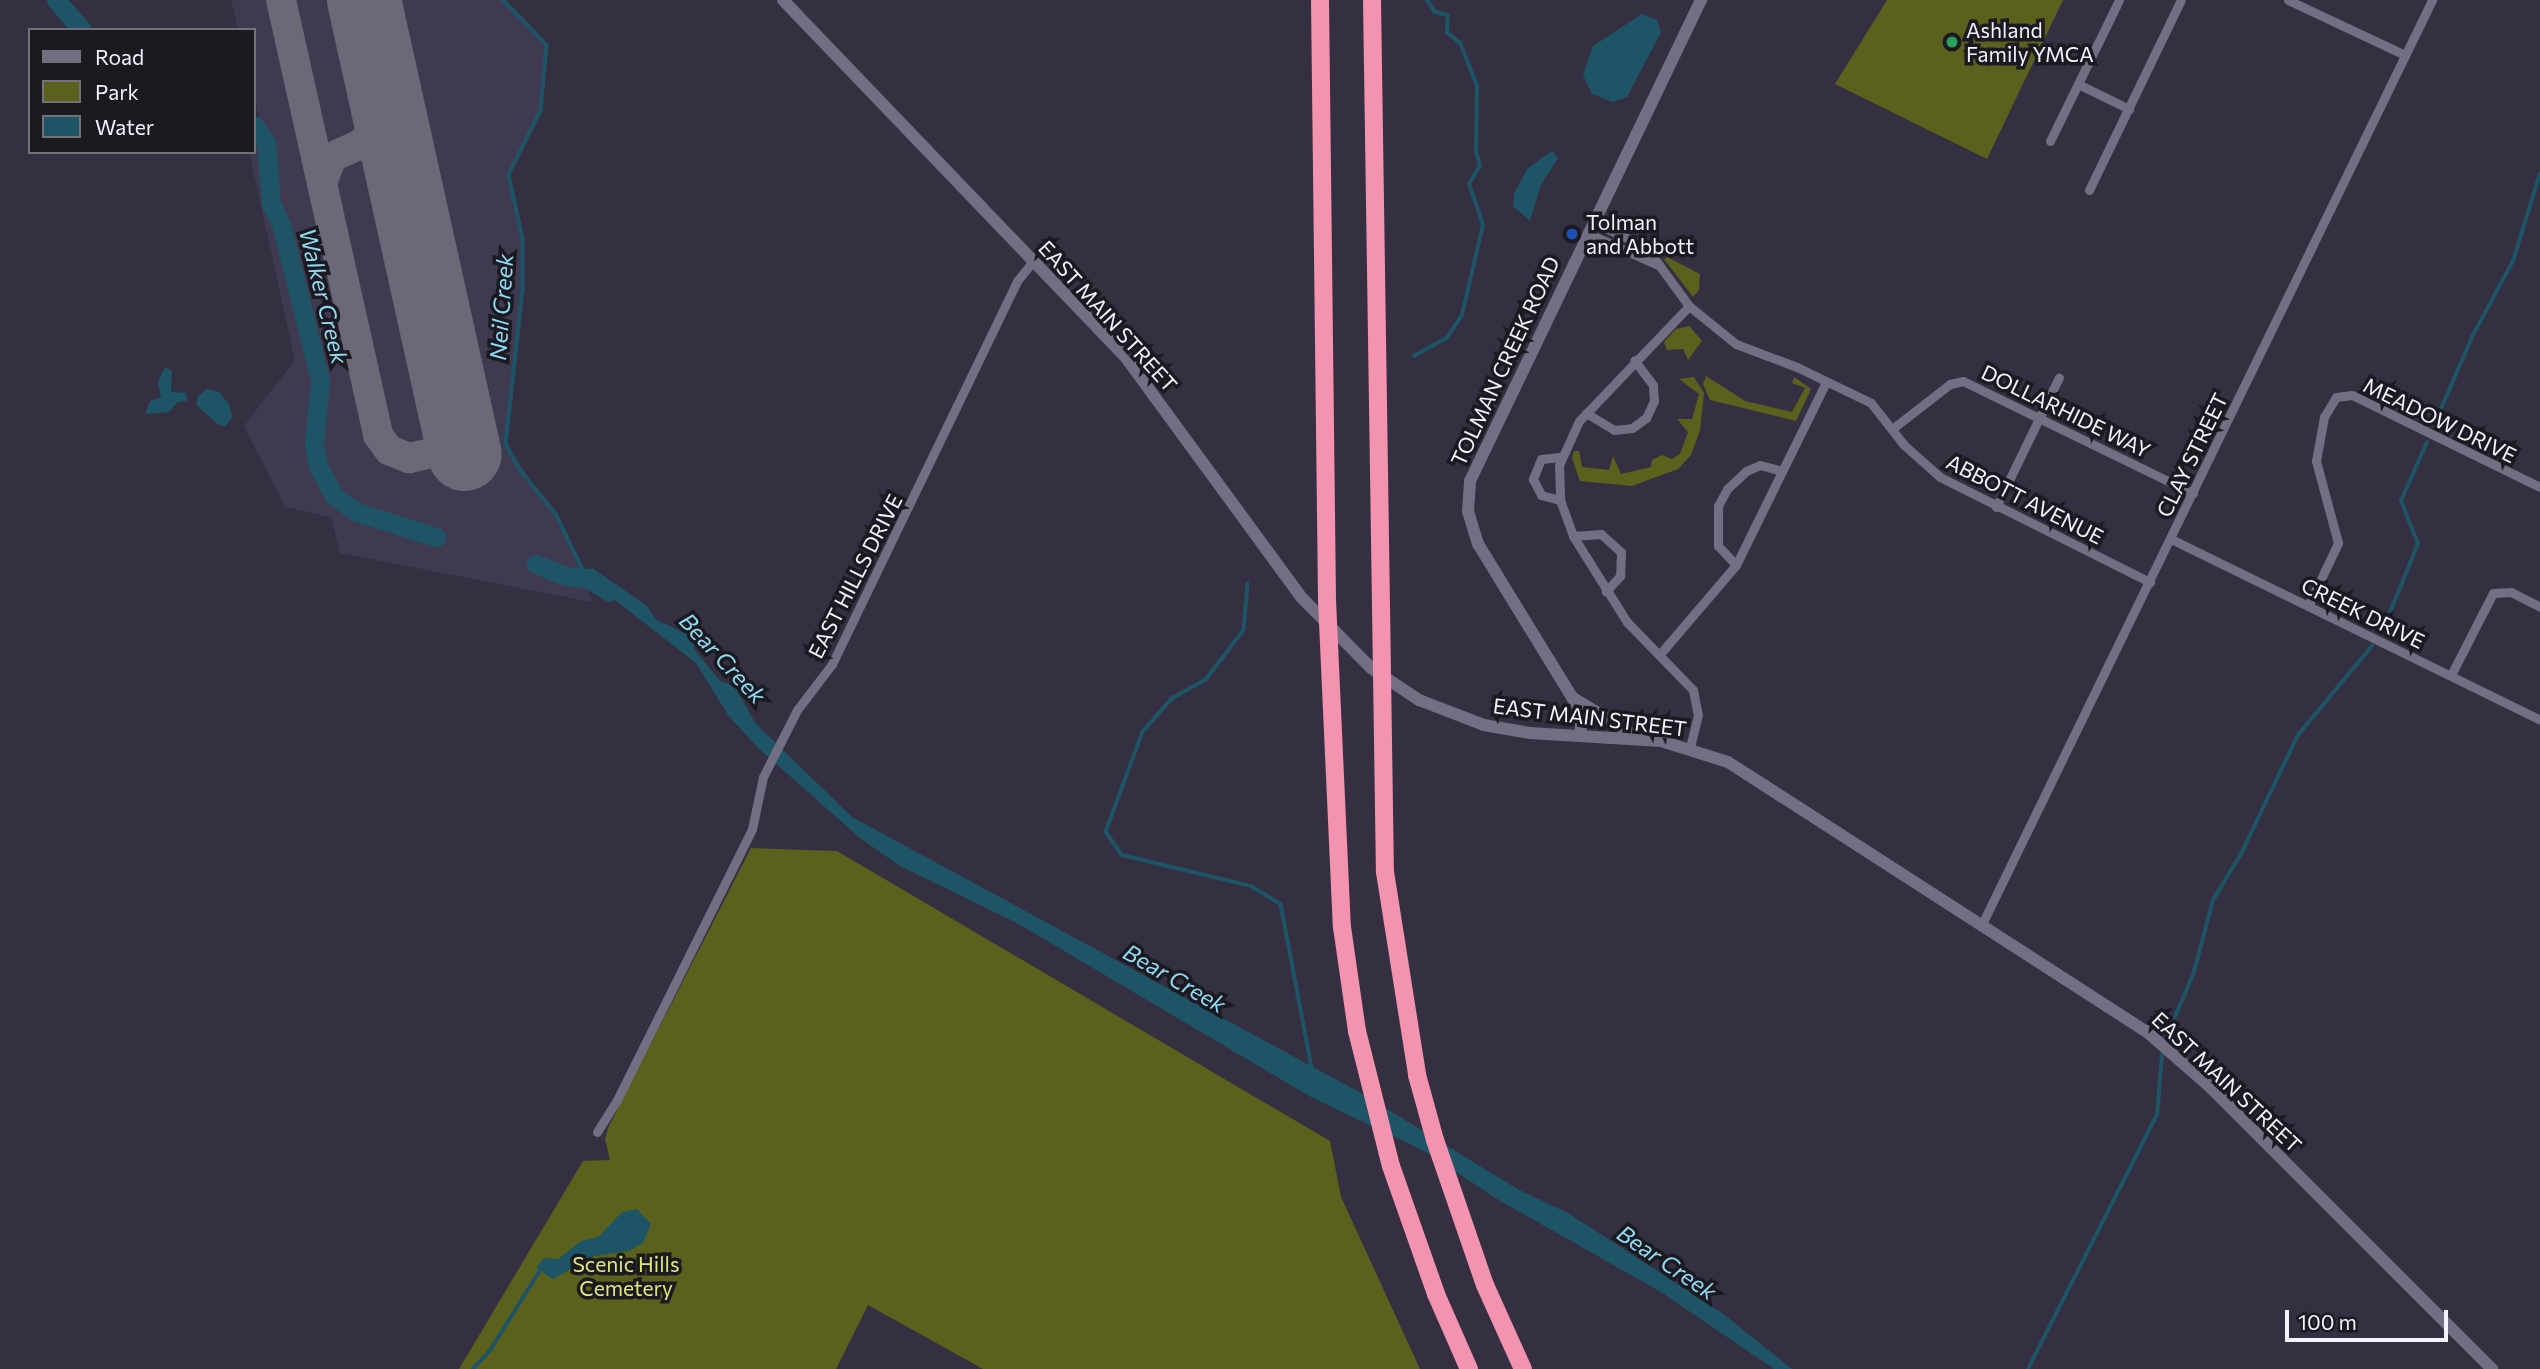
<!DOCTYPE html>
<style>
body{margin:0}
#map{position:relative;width:2540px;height:1369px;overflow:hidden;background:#343041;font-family:Commissioner,sans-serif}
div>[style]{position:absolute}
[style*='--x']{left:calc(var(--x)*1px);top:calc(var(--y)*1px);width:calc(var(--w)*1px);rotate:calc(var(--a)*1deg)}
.built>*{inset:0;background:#403a51}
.green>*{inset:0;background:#5c601d}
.water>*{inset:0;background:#1d5566}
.stream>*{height:3.5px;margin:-1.75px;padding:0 1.75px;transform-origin:1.75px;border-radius:1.75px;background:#1d5566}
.river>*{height:19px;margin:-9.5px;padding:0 9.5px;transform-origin:9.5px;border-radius:9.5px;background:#1d5566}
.taxiway>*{height:30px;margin:-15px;padding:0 15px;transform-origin:15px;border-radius:15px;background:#6c6878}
.runway>*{height:74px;margin:-37px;padding:0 37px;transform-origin:37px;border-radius:37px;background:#6c6878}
.street>*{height:9px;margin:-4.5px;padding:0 4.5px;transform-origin:4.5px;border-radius:4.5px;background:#736f82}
.secondary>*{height:12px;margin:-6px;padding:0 6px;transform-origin:6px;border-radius:6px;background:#736f82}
.highway>*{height:18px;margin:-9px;padding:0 9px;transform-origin:9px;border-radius:9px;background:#f493af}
.dots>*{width:19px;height:19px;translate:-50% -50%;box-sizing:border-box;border:4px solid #1b1a21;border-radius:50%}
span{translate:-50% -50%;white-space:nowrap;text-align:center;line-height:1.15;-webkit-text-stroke:7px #1b1a21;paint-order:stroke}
.poi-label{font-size:21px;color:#f4f2fd}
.left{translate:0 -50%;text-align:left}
.street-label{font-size:21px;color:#f4f2fd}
.park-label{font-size:21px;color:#e0e879}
.water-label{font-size:23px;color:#90dbf4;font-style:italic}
.legend{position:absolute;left:28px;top:28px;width:228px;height:126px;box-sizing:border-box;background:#1b1a21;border:2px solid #727079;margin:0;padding:9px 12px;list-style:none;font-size:21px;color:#f4f2fd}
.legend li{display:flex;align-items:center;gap:14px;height:35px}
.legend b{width:35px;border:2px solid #727079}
.scale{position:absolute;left:2285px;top:1310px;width:163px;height:32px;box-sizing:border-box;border:4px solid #f4f2fd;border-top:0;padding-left:9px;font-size:21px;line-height:24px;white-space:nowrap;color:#f4f2fd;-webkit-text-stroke:5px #1b1a21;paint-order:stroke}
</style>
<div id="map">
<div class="built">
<div style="clip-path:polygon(231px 0,503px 0,547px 45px,541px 111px,509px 175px,523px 239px,523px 290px,506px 443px,572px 543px,592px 602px,340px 553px,331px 517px,285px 507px,244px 426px,295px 360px,249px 152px,254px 152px,254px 129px,259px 117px,254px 93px,254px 30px,238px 30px)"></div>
</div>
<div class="green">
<div style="clip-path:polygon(1887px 0,2063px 0,1987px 159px,1835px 84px)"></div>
<div style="clip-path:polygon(1667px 257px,1700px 274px,1699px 290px,1693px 297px,1664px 259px)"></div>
<div style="clip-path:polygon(1689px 326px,1702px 341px,1688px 360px,1683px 349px,1667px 350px,1664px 342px,1676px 329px)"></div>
<div style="clip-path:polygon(1706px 376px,1745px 401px,1792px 412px,1805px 388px,1792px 383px,1794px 377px,1811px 389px,1796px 421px,1710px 400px,1703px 384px)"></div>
<div style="clip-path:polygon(1694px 377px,1704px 393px,1700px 430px,1691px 455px,1678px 469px,1632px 486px,1580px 481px,1572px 458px,1574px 451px,1579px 451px,1582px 467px,1609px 470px,1613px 456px,1621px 474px,1651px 467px,1652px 460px,1662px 455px,1672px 459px,1680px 454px,1688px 432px,1677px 419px,1692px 419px,1699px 394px,1679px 379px)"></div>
<div style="clip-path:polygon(751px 848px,837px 851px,1330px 1141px,1341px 1197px,1420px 1369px,983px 1369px,868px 1305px,836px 1369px,459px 1369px,583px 1161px,610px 1160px,605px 1139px,608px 1128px)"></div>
</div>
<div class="water">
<div style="clip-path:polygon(1642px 14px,1657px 20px,1661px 32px,1627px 97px,1613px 102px,1592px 94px,1583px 75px,1593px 46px)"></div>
<div style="clip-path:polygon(1552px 151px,1558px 158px,1541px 185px,1530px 221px,1513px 206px,1514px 194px,1527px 169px)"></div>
<div style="clip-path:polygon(165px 367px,172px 371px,171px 392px,186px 393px,187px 401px,178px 402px,169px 412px,145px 414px,150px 401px,161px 397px,158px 382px)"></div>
<div style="clip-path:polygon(207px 389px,219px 392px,229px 404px,232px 417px,226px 426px,219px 425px,196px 405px,198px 396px)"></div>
<div style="clip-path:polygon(591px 567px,647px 606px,656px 620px,692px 636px,694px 649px,720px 681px,734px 686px,756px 724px,852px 817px,1361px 1093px,1519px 1190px,1568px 1213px,1722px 1313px,1792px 1369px,1774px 1369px,1661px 1292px,1497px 1199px,1426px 1152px,1311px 1097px,1015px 922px,900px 866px,860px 838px,757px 747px,728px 715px,696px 663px,611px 597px,585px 586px)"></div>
<div style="clip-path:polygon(637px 1209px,651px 1224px,643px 1243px,629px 1251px,594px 1256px,553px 1279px,536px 1268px,544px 1258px,558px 1259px,581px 1241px,598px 1237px,622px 1212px)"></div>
</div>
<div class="stream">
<div style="--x:503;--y:0;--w:63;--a:45.6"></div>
<div style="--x:547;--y:45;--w:66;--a:95.2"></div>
<div style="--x:541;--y:111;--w:72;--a:116.6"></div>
<div style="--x:509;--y:175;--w:66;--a:77.7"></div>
<div style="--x:523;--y:239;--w:51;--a:90"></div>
<div style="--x:523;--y:290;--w:155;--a:96.3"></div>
<div style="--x:506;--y:444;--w:31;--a:61"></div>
<div style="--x:521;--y:471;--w:55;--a:50.9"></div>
<div style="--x:556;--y:514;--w:71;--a:64.2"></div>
<div style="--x:1414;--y:356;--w:38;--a:-29"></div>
<div style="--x:1447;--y:338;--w:27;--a:-57"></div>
<div style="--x:1462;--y:315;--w:92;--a:-76.9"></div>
<div style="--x:1483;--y:225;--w:43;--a:-108.9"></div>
<div style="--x:1469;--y:184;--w:21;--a:-59"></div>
<div style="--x:1480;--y:166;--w:15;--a:-106"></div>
<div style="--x:1476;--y:152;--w:66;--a:-89.1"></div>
<div style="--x:1477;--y:86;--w:46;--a:-111.6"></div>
<div style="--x:1460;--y:43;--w:16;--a:-142"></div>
<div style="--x:1447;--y:33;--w:17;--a:-87"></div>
<div style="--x:1448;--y:16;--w:14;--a:-163"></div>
<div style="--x:1435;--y:12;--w:14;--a:-124"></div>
<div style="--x:2434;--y:425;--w:96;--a:-66.6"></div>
<div style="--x:2472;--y:337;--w:86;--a:-61.7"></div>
<div style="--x:2513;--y:261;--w:91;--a:-72.8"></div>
<div style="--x:1248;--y:584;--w:46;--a:95"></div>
<div style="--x:1244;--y:630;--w:63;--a:127.2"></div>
<div style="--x:1206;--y:680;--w:38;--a:151"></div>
<div style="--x:1173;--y:698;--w:45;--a:131.4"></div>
<div style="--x:1143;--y:732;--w:107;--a:110.3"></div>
<div style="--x:1106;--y:832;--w:28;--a:55"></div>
<div style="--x:1122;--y:855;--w:133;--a:13.5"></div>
<div style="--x:1251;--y:886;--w:35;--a:31"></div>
<div style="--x:1281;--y:904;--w:172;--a:79.3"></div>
<div style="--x:2382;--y:632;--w:95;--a:-67.8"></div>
<div style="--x:2418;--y:544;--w:46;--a:-111.6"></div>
<div style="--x:2401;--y:501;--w:64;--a:-66.2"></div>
<div style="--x:2167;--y:1036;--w:69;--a:-67.1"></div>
<div style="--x:2194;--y:972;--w:74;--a:-75.2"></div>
<div style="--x:2213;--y:900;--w:54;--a:-58.7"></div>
<div style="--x:2241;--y:854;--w:132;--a:-64.4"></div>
<div style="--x:2298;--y:735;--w:116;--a:-50.3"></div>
<div style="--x:473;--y:1369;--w:23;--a:-47"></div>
<div style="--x:489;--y:1352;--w:94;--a:-58"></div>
<div style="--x:2028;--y:1369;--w:285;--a:-63.1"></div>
<div style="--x:2157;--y:1115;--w:60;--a:-85.2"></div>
</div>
<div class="river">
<div style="--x:56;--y:0;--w:40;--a:49"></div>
<div style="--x:254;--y:125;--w:22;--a:56"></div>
<div style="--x:266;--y:143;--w:60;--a:85.2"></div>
<div style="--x:271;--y:203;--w:23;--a:65"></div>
<div style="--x:281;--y:224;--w:161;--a:76"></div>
<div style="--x:320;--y:380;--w:64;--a:95.4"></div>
<div style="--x:314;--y:444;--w:22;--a:80"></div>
<div style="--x:318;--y:466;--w:34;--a:62"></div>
<div style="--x:334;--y:496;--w:28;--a:35"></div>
<div style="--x:357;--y:512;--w:83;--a:17.6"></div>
<div style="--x:536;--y:564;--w:31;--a:22"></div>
<div style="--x:565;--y:576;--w:22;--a:5"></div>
<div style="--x:587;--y:578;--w:26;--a:32"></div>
</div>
<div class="taxiway">
<div style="--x:281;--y:0;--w:446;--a:77.4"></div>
<div style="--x:378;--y:435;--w:19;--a:54"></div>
<div style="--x:389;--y:450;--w:22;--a:22"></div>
<div style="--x:409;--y:458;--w:55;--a:-12.5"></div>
<div style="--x:359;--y:145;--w:25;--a:11"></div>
<div style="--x:384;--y:150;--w:28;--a:48"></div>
<div style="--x:322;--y:183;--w:28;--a:-69"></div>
<div style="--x:332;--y:157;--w:30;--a:-24"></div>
<div style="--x:359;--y:145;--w:20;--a:-41"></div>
<div style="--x:374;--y:132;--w:40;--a:-72"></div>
</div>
<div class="runway">
<div style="--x:364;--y:0;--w:465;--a:77.5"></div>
</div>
<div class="street">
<div style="--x:2288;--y:0;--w:129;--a:25.2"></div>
<div style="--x:2078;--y:84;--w:57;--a:26.1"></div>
<div style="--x:2050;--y:141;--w:157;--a:-63.9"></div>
<div style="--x:2089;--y:190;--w:211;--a:-64.2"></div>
<div style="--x:1593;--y:222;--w:59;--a:25.3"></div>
<div style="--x:1646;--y:247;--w:73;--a:53.9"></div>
<div style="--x:1689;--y:306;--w:60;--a:39"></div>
<div style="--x:1736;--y:344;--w:65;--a:20.7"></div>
<div style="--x:1797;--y:367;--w:82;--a:25.9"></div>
<div style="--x:1871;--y:403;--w:53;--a:51.8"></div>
<div style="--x:1904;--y:445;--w:48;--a:41.6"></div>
<div style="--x:1940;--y:477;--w:235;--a:26.6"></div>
<div style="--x:1587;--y:233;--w:80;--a:24.3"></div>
<div style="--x:1689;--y:306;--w:159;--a:133.7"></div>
<div style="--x:1579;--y:421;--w:48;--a:114.4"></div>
<div style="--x:1559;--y:465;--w:35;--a:88"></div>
<div style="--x:1560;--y:500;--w:38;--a:70"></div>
<div style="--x:1573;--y:536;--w:102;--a:57.9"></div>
<div style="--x:1627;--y:622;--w:95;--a:45.9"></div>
<div style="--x:1693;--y:690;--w:25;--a:79"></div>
<div style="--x:1698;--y:715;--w:33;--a:104"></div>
<div style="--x:1586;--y:413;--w:33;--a:31"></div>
<div style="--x:1614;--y:430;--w:18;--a:-6"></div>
<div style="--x:1632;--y:428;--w:17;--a:-36"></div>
<div style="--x:1646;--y:418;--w:19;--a:-65"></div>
<div style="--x:1654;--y:401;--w:16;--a:-94"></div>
<div style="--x:1653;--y:385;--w:31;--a:-127"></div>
<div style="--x:1892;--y:429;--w:73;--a:-37.8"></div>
<div style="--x:1950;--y:384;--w:13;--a:-13"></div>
<div style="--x:1963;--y:381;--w:256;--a:26"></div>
<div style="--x:1560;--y:457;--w:19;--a:174"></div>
<div style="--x:1541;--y:459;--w:22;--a:112"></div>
<div style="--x:1533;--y:479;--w:18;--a:63"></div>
<div style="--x:1541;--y:495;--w:20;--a:15"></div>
<div style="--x:1996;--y:507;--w:144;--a:-64.1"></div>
<div style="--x:1573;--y:536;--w:28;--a:-4"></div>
<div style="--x:1601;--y:534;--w:27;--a:42"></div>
<div style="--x:1621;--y:552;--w:24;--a:92"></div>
<div style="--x:1620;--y:576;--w:21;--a:133"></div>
<div style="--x:2171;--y:539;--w:411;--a:26.1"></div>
<div style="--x:1736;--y:565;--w:26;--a:-133"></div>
<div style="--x:1718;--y:546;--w:40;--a:-90"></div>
<div style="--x:1718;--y:506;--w:19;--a:-62"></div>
<div style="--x:1727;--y:489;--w:26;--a:-43"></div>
<div style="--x:1746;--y:471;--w:15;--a:-23"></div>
<div style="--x:1760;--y:465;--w:23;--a:15"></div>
<div style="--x:2308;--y:606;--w:70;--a:-64.5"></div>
<div style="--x:2338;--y:543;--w:85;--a:-105"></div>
<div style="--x:2316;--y:461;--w:45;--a:-79.7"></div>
<div style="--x:2324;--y:417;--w:23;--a:-59"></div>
<div style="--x:2336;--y:397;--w:16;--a:-7"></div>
<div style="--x:2352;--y:395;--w:209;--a:26.1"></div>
<div style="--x:1660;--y:654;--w:117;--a:-49.5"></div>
<div style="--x:1736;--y:565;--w:204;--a:-63.8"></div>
<div style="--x:2451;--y:675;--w:92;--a:-62.9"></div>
<div style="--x:2493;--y:593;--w:18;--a:-3"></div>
<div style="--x:2511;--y:592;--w:33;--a:27"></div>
<div style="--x:1982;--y:924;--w:1028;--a:-64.03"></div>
<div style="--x:597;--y:1132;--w:36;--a:-58"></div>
<div style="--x:616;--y:1102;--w:305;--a:-63.5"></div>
<div style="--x:752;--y:829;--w:53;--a:-78.1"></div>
<div style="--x:763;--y:777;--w:75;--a:-63.1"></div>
<div style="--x:797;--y:710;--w:58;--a:-52.7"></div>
<div style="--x:832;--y:664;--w:425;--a:-64.2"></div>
<div style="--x:1017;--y:281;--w:26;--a:-51"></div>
</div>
<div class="secondary">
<div style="--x:783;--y:0;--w:492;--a:46.2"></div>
<div style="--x:1124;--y:355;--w:301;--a:53.8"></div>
<div style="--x:1302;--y:598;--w:98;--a:45.4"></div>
<div style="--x:1371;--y:668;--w:58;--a:33.7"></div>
<div style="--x:1419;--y:700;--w:70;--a:21"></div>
<div style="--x:1484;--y:725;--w:47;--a:9.9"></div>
<div style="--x:1530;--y:733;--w:131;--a:3.5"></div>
<div style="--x:1661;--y:741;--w:70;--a:17.4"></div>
<div style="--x:1728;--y:762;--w:497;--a:32.8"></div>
<div style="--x:2146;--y:1031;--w:82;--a:41.1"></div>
<div style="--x:2208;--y:1085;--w:402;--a:45"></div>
<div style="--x:1575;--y:699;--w:69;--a:31.4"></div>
<div style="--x:1580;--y:736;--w:19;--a:-84"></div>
<div style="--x:1582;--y:717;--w:11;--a:-112"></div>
<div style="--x:1578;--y:707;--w:191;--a:-121.5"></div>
<div style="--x:1478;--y:544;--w:34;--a:-107"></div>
<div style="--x:1468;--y:511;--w:30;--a:-86"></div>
<div style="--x:1470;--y:481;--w:534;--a:-64.35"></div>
</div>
<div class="highway">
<div style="--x:1320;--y:0;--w:600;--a:89.33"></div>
<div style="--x:1327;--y:600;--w:327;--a:87.4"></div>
<div style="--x:1342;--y:927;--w:105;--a:81.8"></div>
<div style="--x:1357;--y:1031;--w:139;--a:75.9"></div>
<div style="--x:1391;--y:1166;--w:136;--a:70.6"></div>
<div style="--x:1436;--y:1294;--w:82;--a:66.3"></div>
<div style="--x:1372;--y:0;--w:872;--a:89.15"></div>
<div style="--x:1385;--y:872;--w:206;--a:81"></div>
<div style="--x:1417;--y:1075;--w:67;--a:74.5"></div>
<div style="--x:1435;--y:1140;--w:153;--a:71"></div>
<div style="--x:1485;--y:1285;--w:92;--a:65.7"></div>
</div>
<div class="dots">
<div style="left:1952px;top:42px;background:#2e9e5b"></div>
<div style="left:1572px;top:234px;background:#1a4fb4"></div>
</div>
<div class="poi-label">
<span class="left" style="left:1966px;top:42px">Ashland<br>Family YMCA</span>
<span class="left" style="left:1586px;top:234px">Tolman<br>and Abbott</span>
</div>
<div class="street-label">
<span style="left:1108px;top:316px;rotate:48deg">EAST MAIN STREET</span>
<span style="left:1505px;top:361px;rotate:-65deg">TOLMAN CREEK ROAD</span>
<span style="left:2066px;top:411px;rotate:26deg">DOLLARHIDE WAY</span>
<span style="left:2440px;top:420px;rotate:26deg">MEADOW DRIVE</span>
<span style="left:2192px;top:455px;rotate:-64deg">CLAY STREET</span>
<span style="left:2025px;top:499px;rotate:27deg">ABBOTT AVENUE</span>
<span style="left:855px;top:576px;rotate:-63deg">EAST HILLS DRIVE</span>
<span style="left:2363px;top:613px;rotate:26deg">CREEK DRIVE</span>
<span style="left:1590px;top:717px;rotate:7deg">EAST MAIN STREET</span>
<span style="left:2227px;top:1082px;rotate:43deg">EAST MAIN STREET</span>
</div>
<div class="park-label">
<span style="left:626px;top:1276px">Scenic Hills<br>Cemetery</span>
</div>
<div class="water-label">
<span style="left:324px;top:296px;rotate:76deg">Walker Creek</span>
<span style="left:501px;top:307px;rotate:-86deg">Neil Creek</span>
<span style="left:723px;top:658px;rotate:47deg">Bear Creek</span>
<span style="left:1175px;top:978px;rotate:30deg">Bear Creek</span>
<span style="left:1667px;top:1262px;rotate:34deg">Bear Creek</span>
</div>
<ul class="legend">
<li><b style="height:9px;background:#736f82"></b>Road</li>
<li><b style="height:19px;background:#5c601d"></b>Park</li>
<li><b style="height:19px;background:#1d5566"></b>Water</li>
</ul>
<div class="scale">100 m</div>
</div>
